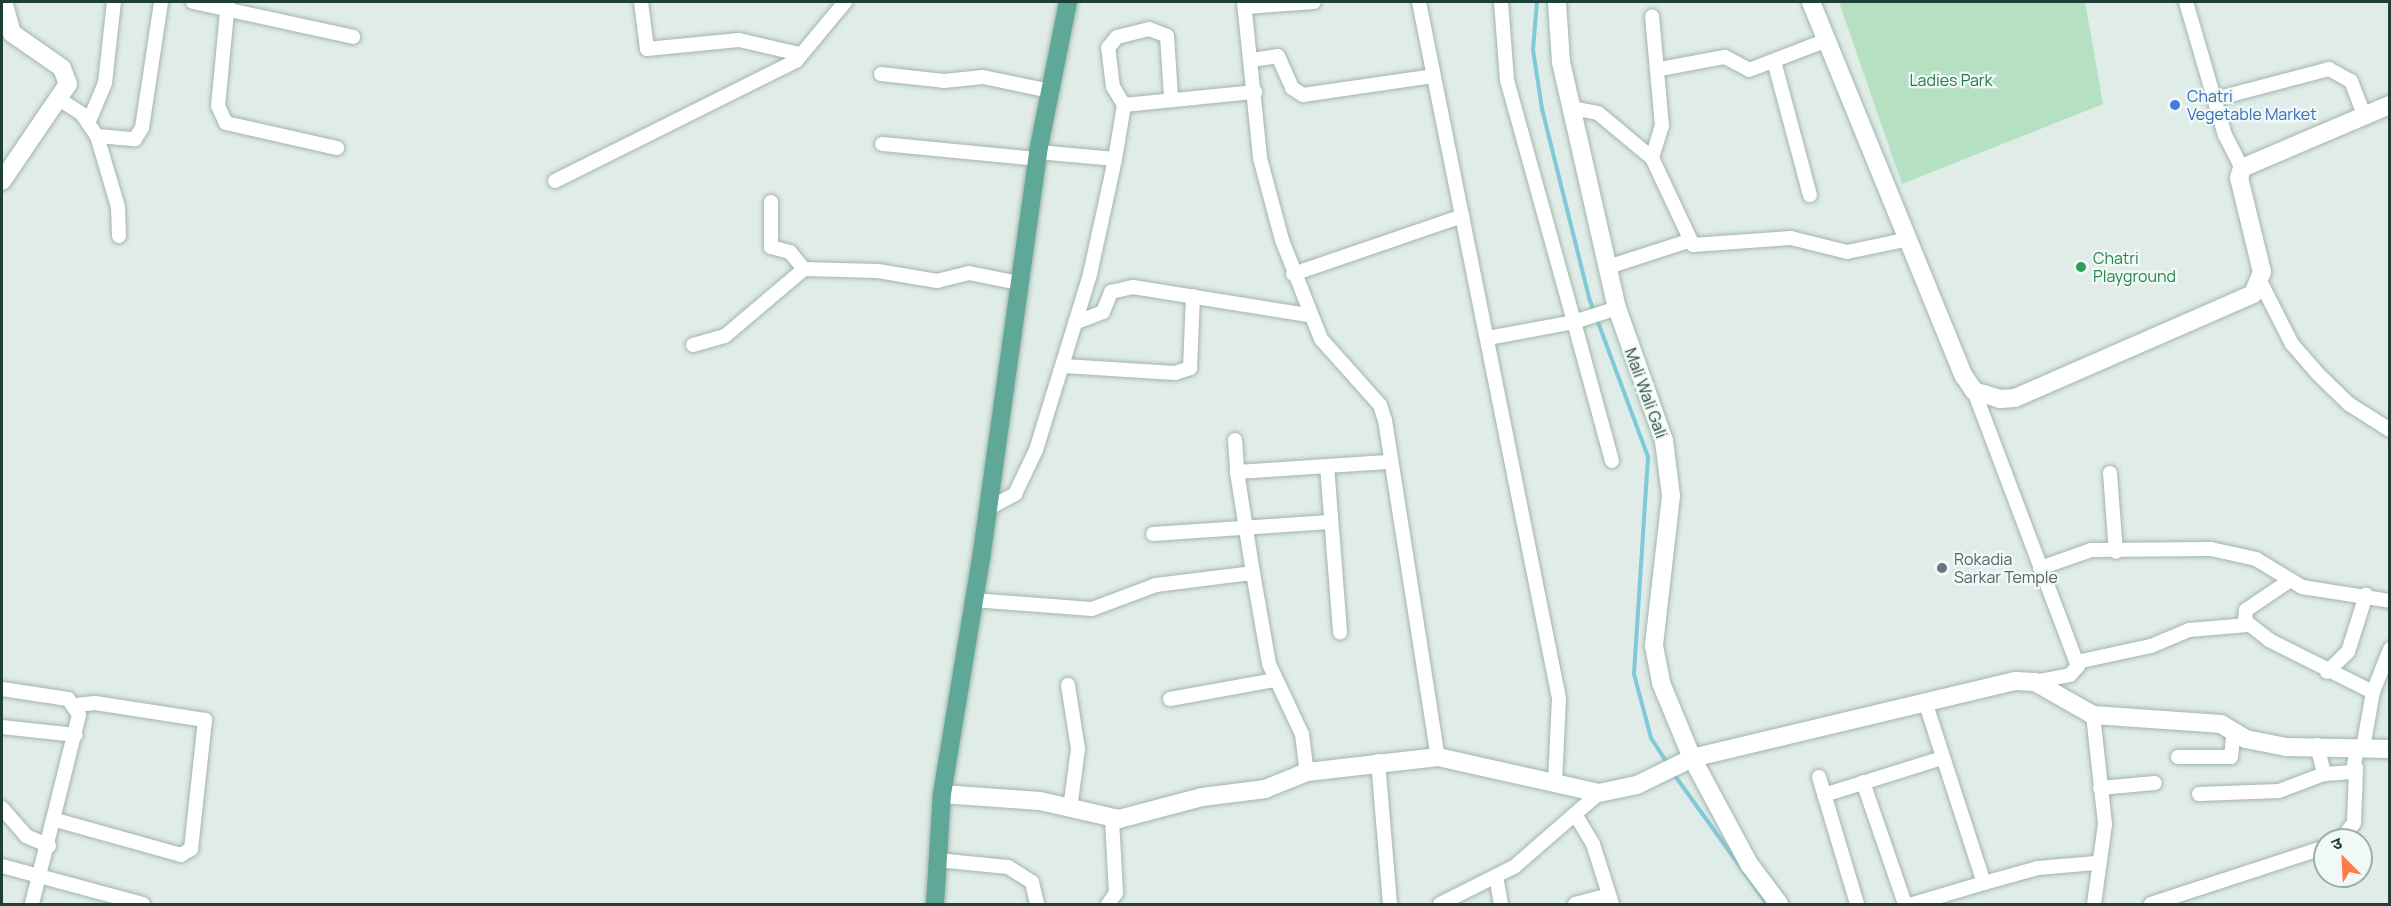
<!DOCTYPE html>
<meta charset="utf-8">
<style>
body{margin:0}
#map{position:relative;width:2391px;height:906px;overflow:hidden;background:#dfece7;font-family:Manrope,"Noto Sans Devanagari",sans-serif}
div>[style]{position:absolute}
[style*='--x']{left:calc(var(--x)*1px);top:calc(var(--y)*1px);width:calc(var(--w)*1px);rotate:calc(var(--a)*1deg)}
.green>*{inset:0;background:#b5e0c2}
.stream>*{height:4px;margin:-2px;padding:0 2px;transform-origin:2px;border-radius:2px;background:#80c9d8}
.roads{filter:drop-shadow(0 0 2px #a1b5ae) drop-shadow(0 0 2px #a1b5ae)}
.street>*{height:14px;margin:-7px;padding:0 7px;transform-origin:7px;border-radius:7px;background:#fff}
.secondary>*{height:18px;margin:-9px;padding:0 9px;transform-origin:9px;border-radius:9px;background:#fff}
.primary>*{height:18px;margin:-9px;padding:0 9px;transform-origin:9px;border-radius:9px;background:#5fa796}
.dots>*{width:16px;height:16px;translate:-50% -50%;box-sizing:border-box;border:3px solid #f0f9f5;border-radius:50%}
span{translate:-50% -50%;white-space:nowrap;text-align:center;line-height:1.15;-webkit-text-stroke:4.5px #f0f9f5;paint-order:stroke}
.park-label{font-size:16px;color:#247a47}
.shop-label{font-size:16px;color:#366cbe}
.left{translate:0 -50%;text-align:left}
.leisure-label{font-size:16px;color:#27864d}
.street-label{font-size:16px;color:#1e3f36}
.worship-label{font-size:16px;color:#5b616d}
.frame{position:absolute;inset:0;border:3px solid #1e3f36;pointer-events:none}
.north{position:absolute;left:2313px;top:828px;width:60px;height:60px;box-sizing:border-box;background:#f0f9f5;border:2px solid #9cafa9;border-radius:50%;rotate:336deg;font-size:16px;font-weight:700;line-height:24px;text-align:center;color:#1e3f36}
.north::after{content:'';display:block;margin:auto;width:21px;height:27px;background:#ff7a4b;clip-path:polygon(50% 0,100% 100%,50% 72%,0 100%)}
</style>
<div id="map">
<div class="green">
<div style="clip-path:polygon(1839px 2px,2085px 2px,2103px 104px,1902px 184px)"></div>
</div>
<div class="stream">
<div style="--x:1537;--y:2;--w:48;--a:94.8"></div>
<div style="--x:1533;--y:50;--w:60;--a:81.3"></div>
<div style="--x:1542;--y:109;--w:195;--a:76"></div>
<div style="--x:1589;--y:298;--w:170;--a:69.6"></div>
<div style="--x:1648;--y:457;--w:217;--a:93.7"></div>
<div style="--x:1634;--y:674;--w:66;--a:75.1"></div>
<div style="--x:1651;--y:738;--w:31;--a:57"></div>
<div style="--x:1673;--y:773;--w:161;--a:54.3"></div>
</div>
<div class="roads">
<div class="street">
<div style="--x:193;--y:2;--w:164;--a:12.3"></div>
<div style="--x:228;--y:2;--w:104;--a:95.5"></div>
<div style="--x:218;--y:106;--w:19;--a:65"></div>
<div style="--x:226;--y:123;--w:114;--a:12.7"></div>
<div style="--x:641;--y:2;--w:47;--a:82.7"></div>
<div style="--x:647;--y:49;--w:92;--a:-5.6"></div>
<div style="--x:739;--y:40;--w:62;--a:13.1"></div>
<div style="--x:1244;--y:2;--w:157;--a:84.1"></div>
<div style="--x:1260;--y:158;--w:85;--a:75"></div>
<div style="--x:1282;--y:240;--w:106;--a:68.5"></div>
<div style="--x:1321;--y:339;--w:89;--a:48.2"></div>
<div style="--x:1380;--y:405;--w:16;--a:72"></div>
<div style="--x:1385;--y:420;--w:341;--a:81.1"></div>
<div style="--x:1419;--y:2;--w:710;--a:78.63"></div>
<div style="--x:1559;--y:698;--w:86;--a:92.7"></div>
<div style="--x:1501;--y:2;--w:78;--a:85.6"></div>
<div style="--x:1507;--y:80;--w:251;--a:74.5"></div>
<div style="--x:1574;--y:322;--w:45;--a:-18"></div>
<div style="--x:2186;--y:2;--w:139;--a:73.7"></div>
<div style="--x:2225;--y:135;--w:37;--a:63"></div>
<div style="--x:1245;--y:7;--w:69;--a:-4.1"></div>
<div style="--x:1251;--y:60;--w:27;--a:-8"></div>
<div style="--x:1278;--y:56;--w:35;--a:66"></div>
<div style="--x:1292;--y:88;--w:13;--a:32"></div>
<div style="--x:1303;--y:95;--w:131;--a:-8.3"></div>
<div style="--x:1774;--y:61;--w:139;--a:75"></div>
<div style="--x:1660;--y:69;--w:66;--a:-10.5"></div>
<div style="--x:1725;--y:57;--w:27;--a:28"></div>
<div style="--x:1749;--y:70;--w:84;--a:-21"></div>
<div style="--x:881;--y:74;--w:63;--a:6.3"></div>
<div style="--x:944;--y:81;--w:39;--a:-6"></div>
<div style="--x:983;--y:77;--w:68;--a:11.8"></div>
<div style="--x:59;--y:99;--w:27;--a:33"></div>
<div style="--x:82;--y:114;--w:27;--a:56"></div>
<div style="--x:97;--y:136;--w:74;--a:73.5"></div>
<div style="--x:118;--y:207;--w:29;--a:88"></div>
<div style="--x:2215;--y:99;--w:118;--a:-14.7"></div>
<div style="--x:2329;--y:69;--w:25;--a:29"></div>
<div style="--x:2351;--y:81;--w:36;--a:69"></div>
<div style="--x:1124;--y:105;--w:21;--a:-121"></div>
<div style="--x:1113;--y:87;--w:39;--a:-97"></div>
<div style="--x:1108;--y:48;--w:14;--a:-51"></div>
<div style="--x:1117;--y:37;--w:33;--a:-14"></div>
<div style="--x:1149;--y:29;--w:19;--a:21"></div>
<div style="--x:1167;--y:36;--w:61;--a:86.2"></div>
<div style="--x:1572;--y:108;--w:26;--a:11"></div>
<div style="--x:1598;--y:113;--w:70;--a:39.8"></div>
<div style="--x:1652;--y:158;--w:96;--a:64.8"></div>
<div style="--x:1693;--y:245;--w:98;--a:-4.1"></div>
<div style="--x:1791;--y:238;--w:58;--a:14"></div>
<div style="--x:1847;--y:252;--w:63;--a:-11.8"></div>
<div style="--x:89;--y:121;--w:41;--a:-67.2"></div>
<div style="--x:105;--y:83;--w:81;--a:-83.7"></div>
<div style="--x:97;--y:136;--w:38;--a:5"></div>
<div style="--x:135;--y:139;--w:13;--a:-58"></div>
<div style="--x:142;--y:128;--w:127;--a:-81.4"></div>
<div style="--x:882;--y:144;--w:156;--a:5.5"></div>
<div style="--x:1652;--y:158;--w:34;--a:-73"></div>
<div style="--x:1662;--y:126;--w:110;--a:-95.2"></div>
<div style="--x:1115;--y:159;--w:55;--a:-80.5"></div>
<div style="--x:1124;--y:105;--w:132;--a:-5.7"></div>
<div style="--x:555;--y:181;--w:269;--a:-26.5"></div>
<div style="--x:796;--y:61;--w:77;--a:-50.3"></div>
<div style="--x:771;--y:202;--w:45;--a:90"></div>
<div style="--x:771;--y:247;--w:20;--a:15"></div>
<div style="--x:790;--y:252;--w:22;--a:51"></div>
<div style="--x:1608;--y:267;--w:84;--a:-18"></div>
<div style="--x:804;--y:269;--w:74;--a:1.5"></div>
<div style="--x:878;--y:271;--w:60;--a:9.6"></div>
<div style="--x:937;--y:281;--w:33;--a:-14"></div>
<div style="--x:969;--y:273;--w:50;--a:11.5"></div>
<div style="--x:1293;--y:274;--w:179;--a:-18.9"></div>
<div style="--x:2261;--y:283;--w:68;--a:63.1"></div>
<div style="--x:2292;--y:344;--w:40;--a:49"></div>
<div style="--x:2318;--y:374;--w:43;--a:44.1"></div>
<div style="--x:2349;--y:404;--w:49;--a:32.4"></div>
<div style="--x:1077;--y:322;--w:28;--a:-21"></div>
<div style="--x:1103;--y:312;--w:22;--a:-68"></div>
<div style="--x:1111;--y:292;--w:23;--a:-13"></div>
<div style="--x:1133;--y:287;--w:176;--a:9.1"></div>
<div style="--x:1488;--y:338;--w:87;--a:-10.5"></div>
<div style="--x:1574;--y:322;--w:144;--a:74.7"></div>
<div style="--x:693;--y:345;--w:33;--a:-16"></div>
<div style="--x:725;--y:336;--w:104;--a:-40.3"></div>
<div style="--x:1064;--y:366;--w:111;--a:3.6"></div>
<div style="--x:1175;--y:373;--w:16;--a:-18"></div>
<div style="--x:1190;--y:368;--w:72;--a:-87.6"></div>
<div style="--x:1974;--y:391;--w:294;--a:69.3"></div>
<div style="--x:2078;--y:666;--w:12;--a:132"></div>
<div style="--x:2070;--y:675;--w:36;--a:169"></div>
<div style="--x:1235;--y:440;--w:32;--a:86"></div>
<div style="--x:1327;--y:466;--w:167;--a:85.5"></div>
<div style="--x:2110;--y:473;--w:79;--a:85.7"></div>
<div style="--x:989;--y:508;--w:30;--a:-28"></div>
<div style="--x:1015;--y:494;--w:49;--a:-64.5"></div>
<div style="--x:1036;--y:450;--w:184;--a:-72.9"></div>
<div style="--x:1090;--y:274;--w:118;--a:-77.7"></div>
<div style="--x:1115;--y:159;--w:77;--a:-174.8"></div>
<div style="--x:1153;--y:534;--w:177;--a:-3.9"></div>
<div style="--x:2040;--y:568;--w:54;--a:-19.4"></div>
<div style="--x:2091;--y:550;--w:120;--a:-0.5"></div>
<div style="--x:2211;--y:549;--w:46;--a:12.5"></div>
<div style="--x:2256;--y:559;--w:54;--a:31.3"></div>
<div style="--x:2302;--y:587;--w:89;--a:9"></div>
<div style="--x:1253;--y:573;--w:92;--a:80"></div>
<div style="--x:1269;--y:664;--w:77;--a:64.8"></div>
<div style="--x:1302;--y:734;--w:38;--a:83"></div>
<div style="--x:2289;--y:581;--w:52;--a:146"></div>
<div style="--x:2246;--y:610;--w:11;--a:95"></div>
<div style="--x:2245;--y:621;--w:31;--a:38"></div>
<div style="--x:2269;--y:640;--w:116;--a:26.6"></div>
<div style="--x:973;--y:600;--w:119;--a:4.3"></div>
<div style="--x:1092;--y:609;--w:68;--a:-20.6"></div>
<div style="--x:1156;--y:585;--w:98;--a:-7.1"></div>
<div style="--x:1253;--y:573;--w:102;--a:-99"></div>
<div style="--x:1237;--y:472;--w:151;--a:-3.8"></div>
<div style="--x:2077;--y:662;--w:76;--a:-12.2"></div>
<div style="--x:2151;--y:646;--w:41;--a:-22.8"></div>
<div style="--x:2189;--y:630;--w:59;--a:-4.8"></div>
<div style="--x:2327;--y:672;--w:29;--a:-44"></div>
<div style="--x:2348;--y:652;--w:60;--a:-72.5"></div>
<div style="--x:1068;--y:685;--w:65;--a:81.1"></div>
<div style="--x:1078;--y:749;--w:61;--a:97.6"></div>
<div style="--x:2;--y:689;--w:67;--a:8.6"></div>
<div style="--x:68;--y:699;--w:19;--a:55"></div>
<div style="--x:79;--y:715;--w:195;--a:104"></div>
<div style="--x:1170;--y:699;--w:107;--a:-10.3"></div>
<div style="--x:2093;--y:715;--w:110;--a:83.7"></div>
<div style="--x:2105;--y:824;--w:81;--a:97.8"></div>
<div style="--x:2;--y:727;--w:74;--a:6.2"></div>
<div style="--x:2317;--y:745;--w:30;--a:76"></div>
<div style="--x:2324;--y:774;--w:29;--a:-4"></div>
<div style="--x:2353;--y:772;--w:20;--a:-81"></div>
<div style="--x:2363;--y:748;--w:57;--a:-79.9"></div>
<div style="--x:2373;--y:692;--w:46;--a:-68.4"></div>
<div style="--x:2178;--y:757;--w:53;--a:0"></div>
<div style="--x:2231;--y:757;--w:27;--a:-84"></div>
<div style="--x:1378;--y:761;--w:144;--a:85.2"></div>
<div style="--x:1819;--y:777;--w:133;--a:73.3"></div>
<div style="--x:1863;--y:782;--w:129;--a:71"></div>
<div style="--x:2100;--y:788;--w:55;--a:-5.2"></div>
<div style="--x:2199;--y:794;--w:80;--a:-2.1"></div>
<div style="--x:2279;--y:791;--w:48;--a:-20.7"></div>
<div style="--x:1824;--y:795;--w:124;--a:-17.4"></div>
<div style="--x:2;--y:808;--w:37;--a:49"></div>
<div style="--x:26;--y:836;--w:25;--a:23"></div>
<div style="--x:1575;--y:814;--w:35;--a:59"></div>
<div style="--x:1593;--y:844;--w:63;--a:72.4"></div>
<div style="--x:56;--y:820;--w:130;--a:15.6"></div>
<div style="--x:181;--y:855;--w:12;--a:-31"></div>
<div style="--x:191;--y:849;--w:130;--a:-83.8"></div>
<div style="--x:205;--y:720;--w:111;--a:-171.2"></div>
<div style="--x:95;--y:703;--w:19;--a:174"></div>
<div style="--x:2341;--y:840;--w:21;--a:-53"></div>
<div style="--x:2354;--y:823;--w:55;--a:-87.9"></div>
<div style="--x:937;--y:860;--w:71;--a:5.6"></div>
<div style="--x:1008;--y:867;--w:28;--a:32"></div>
<div style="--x:1032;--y:882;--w:23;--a:77"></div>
<div style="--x:2;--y:866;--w:146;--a:15.1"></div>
<div style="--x:1496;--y:876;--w:28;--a:80"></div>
<div style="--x:1984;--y:883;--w:56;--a:-15.5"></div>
<div style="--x:2038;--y:868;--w:58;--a:-4.9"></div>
<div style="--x:1108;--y:904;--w:14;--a:-54"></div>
<div style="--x:1116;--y:893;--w:75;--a:-93.1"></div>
<div style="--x:1440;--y:904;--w:83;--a:-26.6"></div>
<div style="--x:1514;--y:867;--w:113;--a:-41"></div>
<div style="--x:1575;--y:904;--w:35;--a:-15"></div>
<div style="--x:1913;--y:904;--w:74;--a:-16.5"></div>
<div style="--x:1984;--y:883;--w:191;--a:-108"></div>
<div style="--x:2151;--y:904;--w:183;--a:-18.1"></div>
</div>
<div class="secondary">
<div style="--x:1557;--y:2;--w:60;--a:86.2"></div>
<div style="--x:1561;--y:62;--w:252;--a:77.2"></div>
<div style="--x:1617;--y:308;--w:141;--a:70.5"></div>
<div style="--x:1664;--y:441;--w:55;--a:82.7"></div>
<div style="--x:1671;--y:496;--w:151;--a:96.5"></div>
<div style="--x:1654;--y:646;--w:38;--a:79"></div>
<div style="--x:1661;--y:683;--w:81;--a:67.5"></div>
<div style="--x:1692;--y:758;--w:120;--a:61.7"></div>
<div style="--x:1749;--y:864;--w:50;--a:53.1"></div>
<div style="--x:1811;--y:2;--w:404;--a:67.8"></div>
<div style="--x:1964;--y:376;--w:18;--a:56"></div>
<div style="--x:1974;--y:391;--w:27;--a:17"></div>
<div style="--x:2000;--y:399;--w:15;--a:-4"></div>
<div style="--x:2015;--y:398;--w:260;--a:-23.6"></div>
<div style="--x:2253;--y:294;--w:24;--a:-68"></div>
<div style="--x:2262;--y:272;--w:97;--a:-103.7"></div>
<div style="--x:2239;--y:178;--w:10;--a:-73"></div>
<div style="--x:2242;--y:168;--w:161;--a:-23.1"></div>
<div style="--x:2;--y:181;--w:117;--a:-55.8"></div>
<div style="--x:68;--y:84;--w:17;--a:-111"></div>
<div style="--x:62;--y:68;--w:61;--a:-145"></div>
<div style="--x:12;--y:33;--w:32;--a:-106"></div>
<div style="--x:942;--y:794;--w:98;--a:4.1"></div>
<div style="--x:1040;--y:801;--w:81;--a:12.8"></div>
<div style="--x:1119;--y:819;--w:86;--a:-14.8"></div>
<div style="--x:1202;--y:797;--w:64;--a:-7.2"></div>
<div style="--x:1265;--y:789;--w:45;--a:-22"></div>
<div style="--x:1307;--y:772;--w:132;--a:-6.5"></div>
<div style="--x:1438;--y:757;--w:165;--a:12.6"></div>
<div style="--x:1599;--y:793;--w:39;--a:-12"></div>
<div style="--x:1637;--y:785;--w:61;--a:-26.1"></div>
<div style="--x:1692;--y:758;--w:333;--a:-13.4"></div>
<div style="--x:2016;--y:681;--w:19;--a:3"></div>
<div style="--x:2035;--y:682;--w:67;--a:29.6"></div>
<div style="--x:2093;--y:715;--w:128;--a:4"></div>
<div style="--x:2221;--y:724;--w:29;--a:31"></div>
<div style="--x:2246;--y:739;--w:41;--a:11.3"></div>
<div style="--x:2286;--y:747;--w:104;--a:1.1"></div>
</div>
<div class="primary">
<div style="--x:935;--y:904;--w:110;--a:-86.4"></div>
<div style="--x:942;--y:794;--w:238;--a:-80.6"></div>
<div style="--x:981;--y:559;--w:411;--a:-82"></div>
<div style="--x:1038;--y:152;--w:153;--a:-78.7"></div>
</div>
</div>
<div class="dots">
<div style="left:2175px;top:105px;background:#3f7fe0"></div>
<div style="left:2081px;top:267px;background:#2e9e5b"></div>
<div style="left:1942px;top:568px;background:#6b7280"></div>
</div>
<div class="park-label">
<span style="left:1951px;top:80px">Ladies Park</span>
</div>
<div class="shop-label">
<span class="left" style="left:2187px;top:105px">Chatri<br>Vegetable Market</span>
</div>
<div class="leisure-label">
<span class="left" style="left:2093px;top:267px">Chatri<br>Playground</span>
</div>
<div class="street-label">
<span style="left:1646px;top:393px;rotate:70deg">Mali Wali Gali</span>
</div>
<div class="worship-label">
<span class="left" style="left:1954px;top:568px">Rokadia<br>Sarkar Temple</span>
</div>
<div class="frame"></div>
<div class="north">उ</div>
</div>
